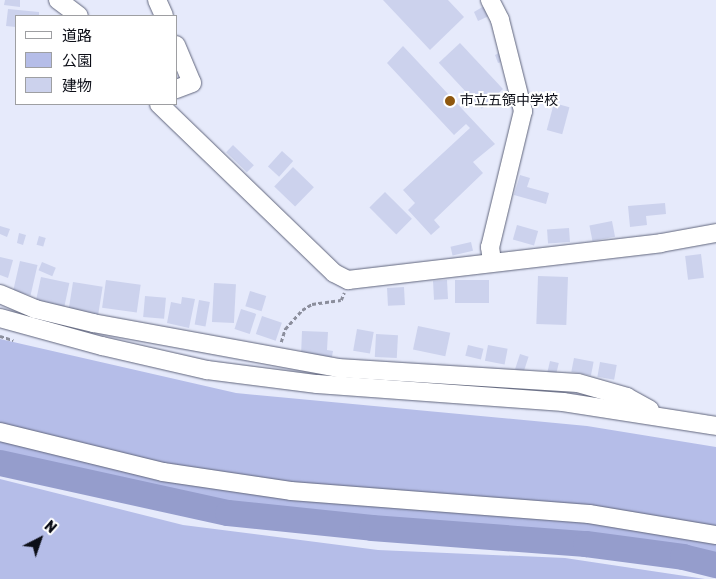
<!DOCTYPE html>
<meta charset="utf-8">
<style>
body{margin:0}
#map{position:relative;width:716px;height:579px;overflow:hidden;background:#e6eafb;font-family:Rubik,"Noto Sans JP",sans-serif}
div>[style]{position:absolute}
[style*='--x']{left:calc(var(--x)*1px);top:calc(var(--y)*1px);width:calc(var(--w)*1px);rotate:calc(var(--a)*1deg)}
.green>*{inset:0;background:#b5bde8}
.river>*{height:26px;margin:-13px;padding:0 13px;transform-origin:13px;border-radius:13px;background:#959dcc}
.building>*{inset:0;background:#ccd2ed;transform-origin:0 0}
.path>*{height:2.5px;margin-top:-1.25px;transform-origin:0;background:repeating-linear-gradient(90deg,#8b8e9c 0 4px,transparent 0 6.5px)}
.roads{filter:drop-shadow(0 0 1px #60657c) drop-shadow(0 0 1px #60657c)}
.minor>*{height:18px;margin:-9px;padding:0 9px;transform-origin:9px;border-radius:9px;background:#fff}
.dots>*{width:14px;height:14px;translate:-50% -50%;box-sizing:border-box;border:2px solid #fff;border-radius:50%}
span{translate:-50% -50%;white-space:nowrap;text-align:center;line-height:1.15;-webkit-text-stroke:4px #fff;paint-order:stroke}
.poi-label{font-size:14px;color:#0c0e17}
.left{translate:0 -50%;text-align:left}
.legend{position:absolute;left:15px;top:15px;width:162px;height:90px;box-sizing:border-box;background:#fff;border:1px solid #9e9fa2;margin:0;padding:6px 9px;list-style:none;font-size:15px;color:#0c0e17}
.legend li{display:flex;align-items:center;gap:10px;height:25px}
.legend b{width:25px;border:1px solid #9e9fa2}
.north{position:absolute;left:15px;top:514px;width:50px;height:50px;-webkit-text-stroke:4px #fff;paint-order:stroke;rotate:41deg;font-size:14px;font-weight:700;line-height:20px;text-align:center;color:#0c0e17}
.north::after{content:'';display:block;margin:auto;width:18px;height:22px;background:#0c0e17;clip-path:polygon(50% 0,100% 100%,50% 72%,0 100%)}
</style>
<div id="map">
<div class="green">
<div style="clip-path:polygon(0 339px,236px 393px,587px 426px,716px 447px,716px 532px,195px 471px,0 428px)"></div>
<div style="clip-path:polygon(0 440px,169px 480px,645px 528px,716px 542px,716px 561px,687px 554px,575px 539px,244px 512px,0 460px)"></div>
<div style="clip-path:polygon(0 479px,183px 525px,378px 550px,565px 558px,705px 579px,0 579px)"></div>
</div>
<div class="river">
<div style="--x:0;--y:463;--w:233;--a:12.4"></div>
<div style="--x:228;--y:513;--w:145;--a:5.9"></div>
<div style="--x:372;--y:528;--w:215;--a:4.3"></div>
<div style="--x:586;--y:544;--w:98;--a:7.6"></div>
<div style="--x:683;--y:557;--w:34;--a:14"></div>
</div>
<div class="building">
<div style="clip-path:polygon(5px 0,20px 0,20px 7px,4px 5px)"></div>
<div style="clip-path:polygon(383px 0,448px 0,464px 17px,430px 50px)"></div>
<div style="clip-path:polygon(484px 6px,489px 16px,478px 21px,474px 12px)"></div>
<div style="clip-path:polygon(8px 9px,39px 12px,39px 16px,16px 16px,16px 27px,6px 26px)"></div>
<div style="left:460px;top:43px;width:63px;height:29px;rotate:47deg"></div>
<div style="clip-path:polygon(403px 46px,495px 144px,473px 162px,483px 173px,434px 220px,440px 227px,431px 235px,408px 210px,415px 203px,403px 190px,470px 128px,466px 124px,454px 135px,387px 63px)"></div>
<div style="clip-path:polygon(499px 53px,502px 62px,498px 63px,495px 55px)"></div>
<div style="left:554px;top:103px;width:16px;height:28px;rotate:15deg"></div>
<div style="left:233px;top:145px;width:29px;height:10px;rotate:44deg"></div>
<div style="left:282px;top:151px;width:15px;height:21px;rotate:42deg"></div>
<div style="left:293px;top:167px;width:29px;height:27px;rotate:44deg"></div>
<div style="clip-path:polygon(520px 175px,530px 178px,527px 187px,549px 193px,546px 204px,514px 195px)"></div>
<div style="left:385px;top:192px;width:38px;height:22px;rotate:45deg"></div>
<div style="clip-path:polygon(665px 203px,666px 214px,646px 216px,647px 225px,630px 227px,628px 206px)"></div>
<div style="left:612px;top:221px;width:16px;height:23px;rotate:79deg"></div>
<div style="left:517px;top:225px;width:22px;height:15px;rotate:16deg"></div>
<div style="clip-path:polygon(0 226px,10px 229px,7px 237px,0 234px)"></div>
<div style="left:569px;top:228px;width:14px;height:22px;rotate:86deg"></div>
<div style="clip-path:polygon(19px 233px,26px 235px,23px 245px,17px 243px)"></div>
<div style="left:39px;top:236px;width:7px;height:9px;rotate:16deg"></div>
<div style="left:471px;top:242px;width:9px;height:21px;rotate:77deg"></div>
<div style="left:701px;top:254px;width:24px;height:16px;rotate:83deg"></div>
<div style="clip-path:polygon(0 257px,13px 260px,8px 278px,0 275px)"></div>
<div style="left:20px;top:261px;width:18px;height:31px;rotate:13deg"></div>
<div style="left:42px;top:262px;width:15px;height:9px;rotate:23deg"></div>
<div style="left:538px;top:276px;width:30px;height:48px;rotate:2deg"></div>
<div style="left:41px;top:277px;width:29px;height:24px;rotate:12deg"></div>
<div style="left:106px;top:280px;width:35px;height:28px;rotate:8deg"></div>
<div style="left:447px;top:280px;width:19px;height:14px;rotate:87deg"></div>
<div style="left:489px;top:280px;width:23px;height:34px;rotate:90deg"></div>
<div style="left:73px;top:282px;width:30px;height:29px;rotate:9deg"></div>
<div style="left:214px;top:283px;width:22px;height:39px;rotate:3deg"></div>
<div style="left:404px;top:287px;width:18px;height:17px;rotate:87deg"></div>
<div style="left:250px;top:291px;width:17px;height:16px;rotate:17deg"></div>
<div style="left:145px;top:296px;width:21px;height:21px;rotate:5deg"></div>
<div style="clip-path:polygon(182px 297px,195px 299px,189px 328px,167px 323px,171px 302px,181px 304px)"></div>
<div style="left:199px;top:300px;width:11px;height:25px;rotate:10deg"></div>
<div style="left:241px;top:309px;width:16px;height:21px;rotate:18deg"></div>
<div style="left:262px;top:316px;width:21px;height:19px;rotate:19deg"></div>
<div style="left:418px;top:326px;width:33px;height:24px;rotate:12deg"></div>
<div style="left:357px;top:329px;width:17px;height:22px;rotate:10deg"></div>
<div style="clip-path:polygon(302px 331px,328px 332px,327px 350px,333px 351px,331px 362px,301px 356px)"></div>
<div style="left:376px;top:334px;width:22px;height:23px;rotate:3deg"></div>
<div style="left:468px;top:345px;width:16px;height:11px;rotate:14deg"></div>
<div style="left:488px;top:345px;width:20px;height:16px;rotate:11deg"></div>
<div style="left:520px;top:354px;width:9px;height:16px;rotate:18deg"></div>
<div style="left:574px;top:358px;width:20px;height:14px;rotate:11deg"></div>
<div style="left:550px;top:361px;width:9px;height:16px;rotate:13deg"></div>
<div style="left:600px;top:362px;width:17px;height:15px;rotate:10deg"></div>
</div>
<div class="path">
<div style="--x:0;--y:336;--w:14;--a:17"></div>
<div style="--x:281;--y:342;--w:14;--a:-73"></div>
<div style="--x:285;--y:329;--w:25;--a:-48"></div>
<div style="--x:302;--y:310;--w:12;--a:-31"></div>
<div style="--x:312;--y:304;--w:29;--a:-8"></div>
<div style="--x:341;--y:300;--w:8;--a:-67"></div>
</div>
<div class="roads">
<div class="minor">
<div style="--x:58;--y:0;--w:26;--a:37"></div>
<div style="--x:157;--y:0;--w:17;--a:66"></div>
<div style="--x:490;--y:0;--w:22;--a:63"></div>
<div style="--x:500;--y:20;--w:94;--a:75.8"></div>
<div style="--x:523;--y:111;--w:140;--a:103.6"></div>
<div style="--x:490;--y:247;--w:15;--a:82"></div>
<div style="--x:176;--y:45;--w:41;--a:67.2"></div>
<div style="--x:192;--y:83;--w:17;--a:159"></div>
<div style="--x:159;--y:104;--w:243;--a:44"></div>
<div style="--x:334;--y:273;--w:16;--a:27"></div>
<div style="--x:348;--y:280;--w:315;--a:-6.7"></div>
<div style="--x:661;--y:243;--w:56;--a:-10.3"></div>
<div style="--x:0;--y:294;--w:38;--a:23"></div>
<div style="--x:35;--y:309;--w:60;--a:13.6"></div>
<div style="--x:93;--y:323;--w:249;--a:10.4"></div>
<div style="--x:338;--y:368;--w:240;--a:3.6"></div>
<div style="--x:578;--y:383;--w:51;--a:15.9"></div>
<div style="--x:627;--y:397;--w:26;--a:29"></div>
<div style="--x:0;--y:318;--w:106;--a:15.4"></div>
<div style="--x:102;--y:346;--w:108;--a:12.9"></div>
<div style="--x:207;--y:370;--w:111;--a:7.3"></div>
<div style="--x:317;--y:384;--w:247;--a:4.2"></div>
<div style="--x:563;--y:402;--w:155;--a:8.9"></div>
<div style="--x:0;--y:432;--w:168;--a:13.8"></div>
<div style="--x:163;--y:472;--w:129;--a:8.4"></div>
<div style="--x:291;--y:491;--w:299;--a:4.4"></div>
<div style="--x:589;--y:514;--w:129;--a:9.4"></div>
</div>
</div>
<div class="dots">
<div style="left:450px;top:101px;background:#8f580f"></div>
</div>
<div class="poi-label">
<span class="left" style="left:460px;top:101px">市立五領中学校</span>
</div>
<ul class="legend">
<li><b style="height:6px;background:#fff"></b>道路</li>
<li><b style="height:14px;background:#b5bde8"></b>公園</li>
<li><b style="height:14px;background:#ccd2ed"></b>建物</li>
</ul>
<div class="north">N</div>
</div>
